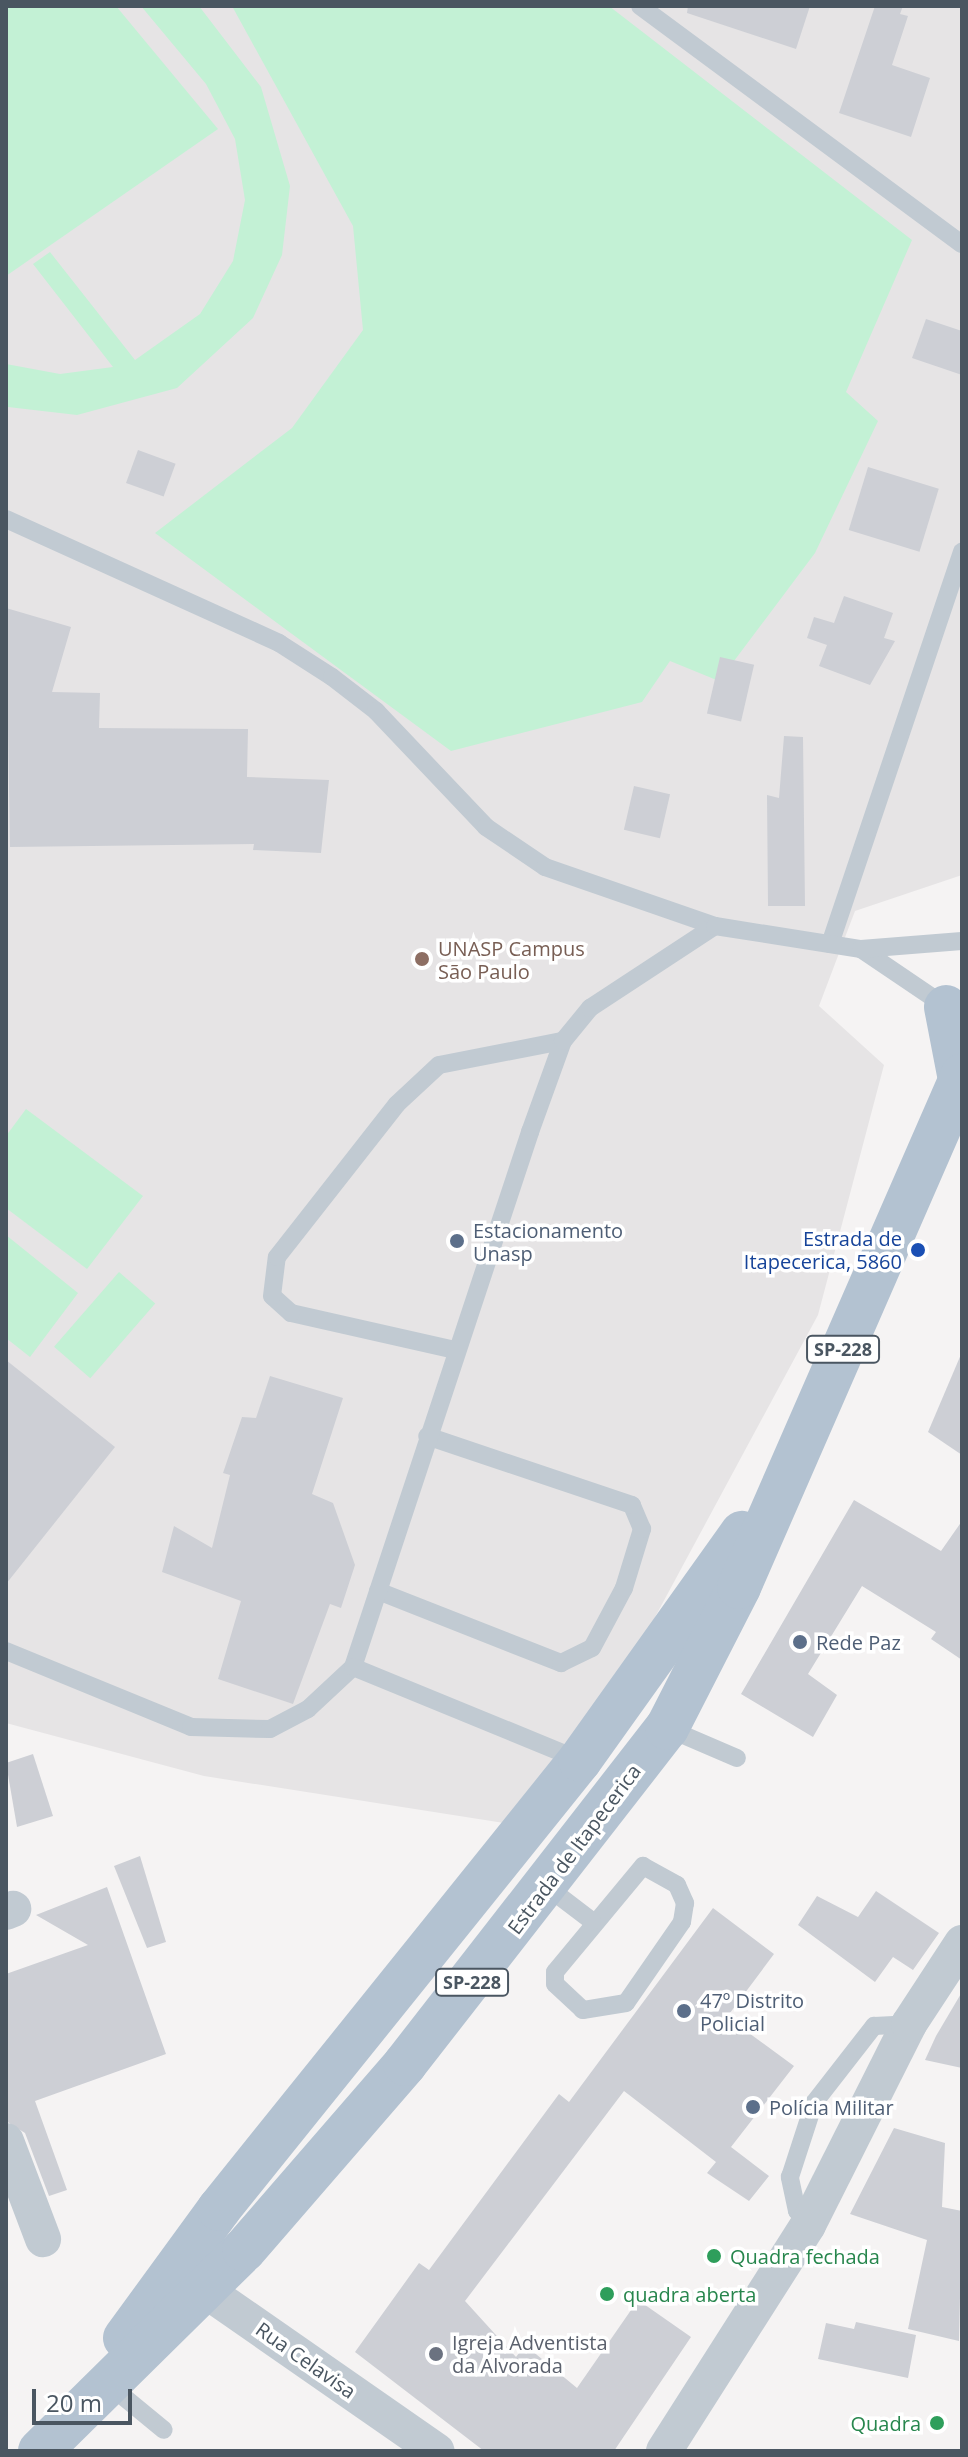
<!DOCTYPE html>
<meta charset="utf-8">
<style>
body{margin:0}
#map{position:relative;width:968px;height:2457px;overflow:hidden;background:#f5f3f3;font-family:"Open Sans",sans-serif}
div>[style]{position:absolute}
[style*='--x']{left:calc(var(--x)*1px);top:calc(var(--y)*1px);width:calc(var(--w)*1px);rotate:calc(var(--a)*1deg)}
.education>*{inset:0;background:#e6e4e5}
.green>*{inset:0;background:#c3f1d5;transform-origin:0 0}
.building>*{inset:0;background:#cdcfd5;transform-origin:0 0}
.service>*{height:18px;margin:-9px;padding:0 9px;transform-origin:9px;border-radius:9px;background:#c1cad2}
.minor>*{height:36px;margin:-18px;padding:0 18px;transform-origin:18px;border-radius:18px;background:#c1cad2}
.primary>*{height:44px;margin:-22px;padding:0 22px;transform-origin:22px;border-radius:22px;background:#b3c2d1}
.dots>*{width:22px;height:22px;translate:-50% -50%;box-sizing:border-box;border:4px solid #fff;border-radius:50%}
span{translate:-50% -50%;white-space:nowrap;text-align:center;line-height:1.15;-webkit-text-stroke:7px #fff;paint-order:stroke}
.shield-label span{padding:2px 6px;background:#fff;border:2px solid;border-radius:6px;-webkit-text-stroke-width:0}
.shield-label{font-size:18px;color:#4a5661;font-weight:700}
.education-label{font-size:20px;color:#785e54}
.left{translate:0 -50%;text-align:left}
.service-label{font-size:20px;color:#4e5e75}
.transit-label{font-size:20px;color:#164399}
.right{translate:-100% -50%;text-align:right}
.street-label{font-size:20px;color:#4a5661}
.leisure-label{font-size:20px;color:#27864d}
.worship-label{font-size:20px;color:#5b616d}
.frame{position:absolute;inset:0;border:8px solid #4a5661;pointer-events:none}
.scale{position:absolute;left:32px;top:2389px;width:100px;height:36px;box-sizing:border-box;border:4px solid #4a5661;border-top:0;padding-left:10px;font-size:24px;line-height:28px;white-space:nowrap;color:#4a5661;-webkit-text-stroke:6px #fff;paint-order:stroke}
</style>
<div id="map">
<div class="education">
<div style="clip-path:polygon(6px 6px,962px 6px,962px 875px,855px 911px,819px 1006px,884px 1065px,818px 1315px,613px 1695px,504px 1823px,204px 1776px,6px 1723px)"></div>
</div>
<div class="green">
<div style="clip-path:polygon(6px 6px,116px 6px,218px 129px,6px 276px)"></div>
<div style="clip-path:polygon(141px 6px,199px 6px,261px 87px,290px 186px,282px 255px,253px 318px,177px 388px,77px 415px,8px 407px,6px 364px,60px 374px,113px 367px,33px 264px,50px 252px,135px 360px,200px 314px,233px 261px,245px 200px,235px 139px,206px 84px)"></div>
<div style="clip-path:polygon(232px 6px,609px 6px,912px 240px,846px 392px,878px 421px,815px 553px,719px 681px,670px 661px,642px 702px,451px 751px,155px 533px,292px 428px,363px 330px,353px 226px)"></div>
<div style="clip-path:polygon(26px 1109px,143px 1196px,87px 1269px,6px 1208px,6px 1136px)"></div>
<div style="clip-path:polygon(6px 1235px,78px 1293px,30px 1357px,6px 1338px)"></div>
<div style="left:119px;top:1272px;width:48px;height:99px;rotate:41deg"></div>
</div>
<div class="building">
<div style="clip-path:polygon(688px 6px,810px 6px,796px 49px,687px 13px)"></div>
<div style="clip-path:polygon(875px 6px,903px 6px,900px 14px,908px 16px,892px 65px,930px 78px,911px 137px,839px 113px)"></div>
<div style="clip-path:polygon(926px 319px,962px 331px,962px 375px,912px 358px)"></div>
<div style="left:138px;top:450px;width:40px;height:35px;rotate:20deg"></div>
<div style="left:868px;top:467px;width:74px;height:66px;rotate:17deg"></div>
<div style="clip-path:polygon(844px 596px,893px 613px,884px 638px,895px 641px,870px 685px,819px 666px,827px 645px,807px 638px,814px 617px,834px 623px)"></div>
<div style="clip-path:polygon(6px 608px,71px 627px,52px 692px,100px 693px,99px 728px,248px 729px,247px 777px,329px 780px,321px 853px,253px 850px,254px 844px,10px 847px)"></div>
<div style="left:720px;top:657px;width:35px;height:58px;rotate:13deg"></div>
<div style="clip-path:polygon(784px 736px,803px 737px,805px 906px,768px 906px,767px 795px,779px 798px)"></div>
<div style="left:634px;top:786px;width:37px;height:45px;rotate:13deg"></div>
<div style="clip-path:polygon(962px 1352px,962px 1455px,928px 1432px)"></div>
<div style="clip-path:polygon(6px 1360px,115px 1447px,6px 1584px)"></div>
<div style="clip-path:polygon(270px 1376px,343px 1398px,312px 1494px,333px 1503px,355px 1565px,341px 1608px,330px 1604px,293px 1704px,218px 1679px,241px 1601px,162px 1572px,174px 1526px,212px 1548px,230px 1475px,223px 1473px,242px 1417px,256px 1418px)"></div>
<div style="clip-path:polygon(854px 1500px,941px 1551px,962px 1521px,962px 1660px,931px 1639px,936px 1632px,862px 1586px,808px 1674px,837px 1695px,813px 1737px,741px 1694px)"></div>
<div style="clip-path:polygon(33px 1754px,53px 1816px,17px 1827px,6px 1763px)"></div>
<div style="clip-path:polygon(140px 1856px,166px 1942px,147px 1948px,114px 1866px)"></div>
<div style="clip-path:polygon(107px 1887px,166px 2054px,35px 2101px,67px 2190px,49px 2196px,25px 2133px,6px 2121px,6px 1974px,88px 1945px,36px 1915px)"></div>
<div style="clip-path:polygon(876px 1891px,939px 1933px,913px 1970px,893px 1957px,875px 1982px,798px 1925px,817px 1896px,858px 1917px)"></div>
<div style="clip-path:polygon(713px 1908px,774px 1954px,727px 2017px,794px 2066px,731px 2147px,769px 2176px,749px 2201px,707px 2173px,716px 2162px,624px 2091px,465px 2301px,516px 2357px,525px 2345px,577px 2388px,638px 2300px,691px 2337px,614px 2451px,484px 2451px,355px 2352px,419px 2263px,429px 2270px,559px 2094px,569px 2102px)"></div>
<div style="clip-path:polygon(962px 1992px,962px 2068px,925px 2060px,936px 2036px)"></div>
<div style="clip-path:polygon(894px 2128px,945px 2143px,942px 2207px,962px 2211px,959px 2341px,908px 2329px,927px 2240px,850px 2214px)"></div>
<div style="clip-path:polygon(856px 2322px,916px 2335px,908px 2378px,818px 2359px,826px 2323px,854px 2329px)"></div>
</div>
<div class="service">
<div style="--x:640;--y:6;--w:400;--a:36.5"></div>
<div style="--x:6;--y:519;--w:300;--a:24.4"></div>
<div style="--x:279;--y:643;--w:63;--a:32.7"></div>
<div style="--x:332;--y:677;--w:56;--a:37.7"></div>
<div style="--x:376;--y:711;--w:160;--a:46.5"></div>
<div style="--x:486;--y:827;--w:71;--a:34.1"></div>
<div style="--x:545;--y:867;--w:180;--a:19.1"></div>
<div style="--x:830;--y:944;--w:414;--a:-71.4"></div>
<div style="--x:861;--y:949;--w:105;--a:34.1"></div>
<div style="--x:455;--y:1350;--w:168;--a:-167.3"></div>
<div style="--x:291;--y:1313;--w:25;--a:-138"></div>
<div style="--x:272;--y:1296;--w:39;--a:-83"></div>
<div style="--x:277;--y:1257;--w:194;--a:-51.9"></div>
<div style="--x:397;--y:1104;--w:57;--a:-42.9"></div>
<div style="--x:439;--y:1065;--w:126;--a:-11"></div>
<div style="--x:378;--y:1591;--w:197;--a:21.5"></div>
<div style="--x:561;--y:1663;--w:34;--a:-26"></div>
<div style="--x:592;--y:1648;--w:68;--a:-61.9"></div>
<div style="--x:624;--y:1588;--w:62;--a:-73"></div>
<div style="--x:642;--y:1529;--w:26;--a:-113"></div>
<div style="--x:632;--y:1505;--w:216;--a:-161.4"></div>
<div style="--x:6;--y:1651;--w:200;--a:22.3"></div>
<div style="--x:191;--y:1727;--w:79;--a:1.5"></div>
<div style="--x:270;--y:1729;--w:43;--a:-27.8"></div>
<div style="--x:308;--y:1709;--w:62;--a:-43"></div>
<div style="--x:353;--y:1667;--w:564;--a:-71.69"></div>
<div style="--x:530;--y:1132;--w:97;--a:-70.1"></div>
<div style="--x:563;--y:1041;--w:43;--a:-50.7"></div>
<div style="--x:590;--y:1008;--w:149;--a:-33.3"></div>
<div style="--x:715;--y:926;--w:148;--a:9"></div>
<div style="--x:861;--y:949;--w:101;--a:-4.5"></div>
<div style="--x:353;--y:1667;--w:245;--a:22.3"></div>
<div style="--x:667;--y:1728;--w:76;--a:23.2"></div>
<div style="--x:643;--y:1866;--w:39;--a:29"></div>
<div style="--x:677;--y:1885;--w:20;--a:66"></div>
<div style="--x:685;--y:1903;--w:19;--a:99"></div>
<div style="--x:682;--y:1922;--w:98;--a:124.7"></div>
<div style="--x:626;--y:2003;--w:44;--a:170.8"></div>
<div style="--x:583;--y:2010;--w:38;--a:-137"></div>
<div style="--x:555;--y:1984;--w:12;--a:-90"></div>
<div style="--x:555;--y:1972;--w:138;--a:-50.3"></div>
<div style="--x:546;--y:1886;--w:58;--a:37.3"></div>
<div style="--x:808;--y:2225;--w:18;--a:-128"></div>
<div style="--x:797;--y:2211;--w:35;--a:-102"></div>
<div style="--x:790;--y:2177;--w:78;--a:-72"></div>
<div style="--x:814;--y:2103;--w:98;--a:-52.1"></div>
<div style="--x:874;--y:2026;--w:35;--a:-3"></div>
<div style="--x:108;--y:2384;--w:72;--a:39.4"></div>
</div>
<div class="minor">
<div style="--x:6;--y:1912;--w:8;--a:-23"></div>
<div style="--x:6;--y:2141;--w:105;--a:69.3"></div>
<div style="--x:182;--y:2274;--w:310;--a:34.8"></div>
<div style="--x:664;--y:2451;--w:268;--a:-57.5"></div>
<div style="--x:808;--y:2225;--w:225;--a:-63.3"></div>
<div style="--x:909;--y:2024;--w:97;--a:-56.8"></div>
</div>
<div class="primary">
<div style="--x:946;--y:1007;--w:74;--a:79.1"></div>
<div style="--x:125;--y:2338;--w:160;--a:-53.9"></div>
<div style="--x:219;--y:2209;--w:576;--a:-51.2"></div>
<div style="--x:580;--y:1760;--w:279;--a:-54.5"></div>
<div style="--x:40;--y:2451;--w:286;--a:-44.6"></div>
<div style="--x:244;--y:2250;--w:246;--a:-49.1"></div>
<div style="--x:405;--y:2064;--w:426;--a:-52.1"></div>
<div style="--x:667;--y:1728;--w:158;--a:-62.9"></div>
<div style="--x:739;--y:1587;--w:558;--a:-66.42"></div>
</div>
<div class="dots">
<div style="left:422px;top:959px;background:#8d6e63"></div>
<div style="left:457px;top:1241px;background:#5c6f8a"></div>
<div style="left:918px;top:1250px;background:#1a4fb4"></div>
<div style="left:800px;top:1642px;background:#5c6f8a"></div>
<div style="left:684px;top:2011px;background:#5c6f8a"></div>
<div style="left:753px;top:2107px;background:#5c6f8a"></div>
<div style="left:714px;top:2256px;background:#2e9e5b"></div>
<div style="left:607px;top:2294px;background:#2e9e5b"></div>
<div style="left:436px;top:2354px;background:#6b7280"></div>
<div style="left:937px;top:2423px;background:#2e9e5b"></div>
</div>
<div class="shield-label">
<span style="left:843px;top:1349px">SP-228</span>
<span style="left:472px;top:1982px">SP-228</span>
</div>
<div class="education-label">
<span class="left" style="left:438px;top:960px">UNASP Campus<br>São Paulo</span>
</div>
<div class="service-label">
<span class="left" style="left:473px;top:1242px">Estacionamento<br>Unasp</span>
<span class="left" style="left:816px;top:1642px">Rede Paz</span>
<span class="left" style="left:700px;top:2012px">47º Distrito<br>Policial</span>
<span class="left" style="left:769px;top:2107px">Polícia Militar</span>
</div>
<div class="transit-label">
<span class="right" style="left:902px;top:1250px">Estrada de<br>Itapecerica, 5860</span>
</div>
<div class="street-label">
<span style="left:574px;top:1849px;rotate:-53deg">Estrada de Itapecerica</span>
<span style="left:306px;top:2360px;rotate:35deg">Rua Celavisa</span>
</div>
<div class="leisure-label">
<span class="left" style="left:730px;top:2256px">Quadra fechada</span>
<span class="left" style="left:623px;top:2294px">quadra aberta</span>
<span class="right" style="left:921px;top:2423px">Quadra</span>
</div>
<div class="worship-label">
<span class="left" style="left:452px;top:2354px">Igreja Adventista<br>da Alvorada</span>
</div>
<div class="frame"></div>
<div class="scale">20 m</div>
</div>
